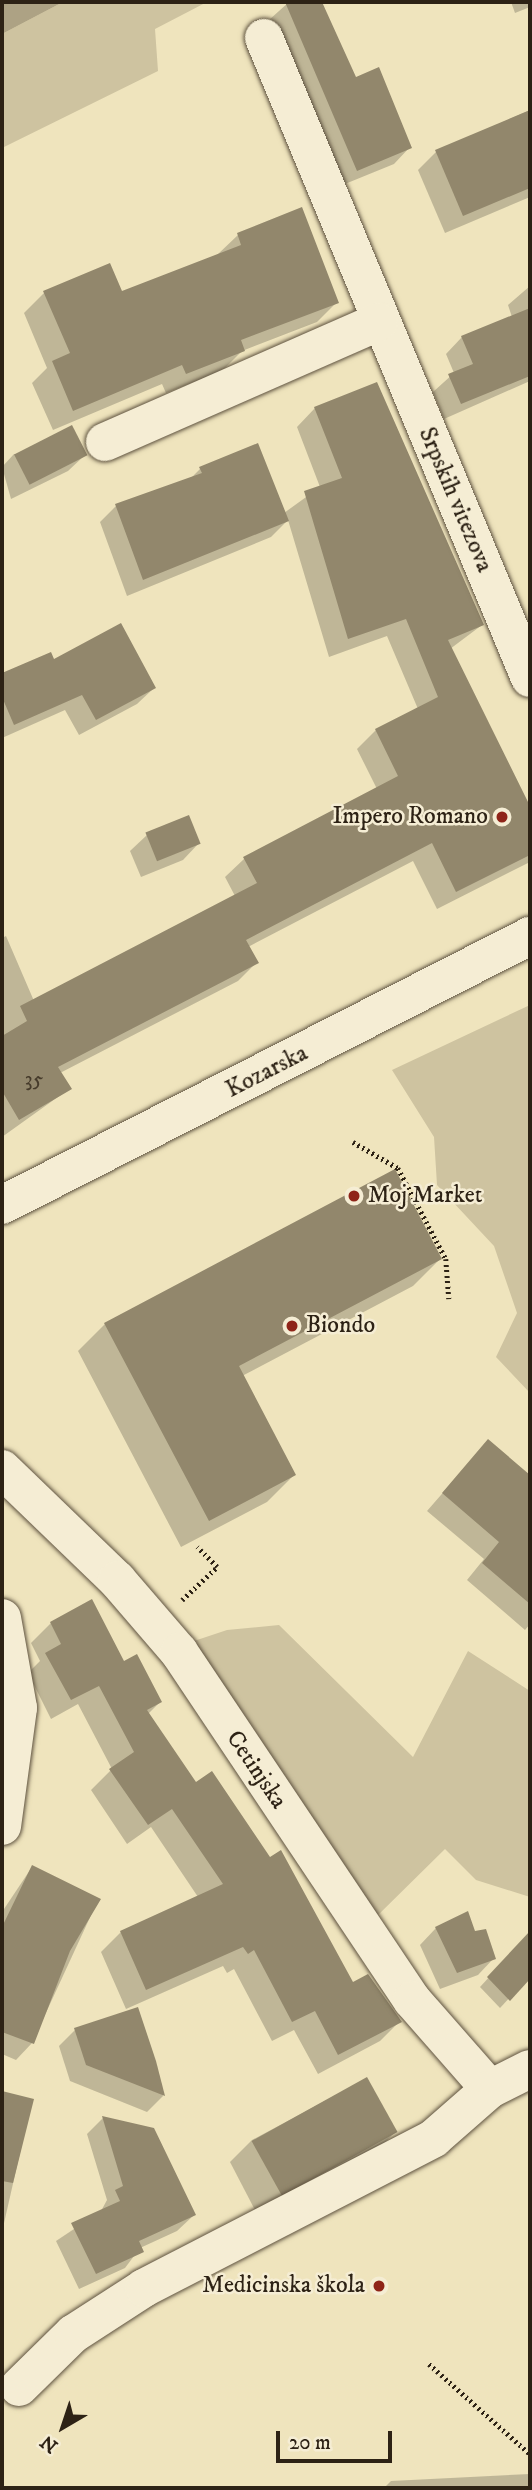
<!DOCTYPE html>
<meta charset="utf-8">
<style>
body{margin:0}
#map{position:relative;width:532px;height:2490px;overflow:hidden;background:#efe4bd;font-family:"IM FELL DW Pica",serif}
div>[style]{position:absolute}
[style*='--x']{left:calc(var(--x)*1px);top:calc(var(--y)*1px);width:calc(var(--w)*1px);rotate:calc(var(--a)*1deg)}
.green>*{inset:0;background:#cec3a0}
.water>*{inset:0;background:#ada284}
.shadow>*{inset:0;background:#0003}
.building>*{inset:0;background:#92876c;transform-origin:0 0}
.path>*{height:4.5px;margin-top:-2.25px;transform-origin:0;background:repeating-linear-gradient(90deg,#2d2215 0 2px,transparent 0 5.5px)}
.roads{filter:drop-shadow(0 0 2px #5e523f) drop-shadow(0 0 2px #5e523f)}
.street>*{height:38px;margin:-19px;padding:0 19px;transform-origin:19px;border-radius:19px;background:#f5edd4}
.secondary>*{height:38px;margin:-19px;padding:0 19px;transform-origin:19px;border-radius:19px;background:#f5edd4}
.dots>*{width:19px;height:19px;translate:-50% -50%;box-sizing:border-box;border:4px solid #f5edd4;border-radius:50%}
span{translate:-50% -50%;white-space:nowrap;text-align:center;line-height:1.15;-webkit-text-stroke:5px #f5edd4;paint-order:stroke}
.number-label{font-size:21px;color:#463b2b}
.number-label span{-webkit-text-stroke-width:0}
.street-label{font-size:24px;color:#2d2215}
.poi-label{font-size:24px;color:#2d2215}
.right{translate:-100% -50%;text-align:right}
.left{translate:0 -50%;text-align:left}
.frame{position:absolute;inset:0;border:4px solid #2d2215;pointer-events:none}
.north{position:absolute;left:28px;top:2392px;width:70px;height:70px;-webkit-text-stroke:5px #f5edd4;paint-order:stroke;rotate:219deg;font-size:19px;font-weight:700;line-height:28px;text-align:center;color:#2d2215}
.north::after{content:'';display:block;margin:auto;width:24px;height:32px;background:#2d2215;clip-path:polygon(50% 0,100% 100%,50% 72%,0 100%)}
.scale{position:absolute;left:276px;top:2431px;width:116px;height:32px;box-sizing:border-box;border:4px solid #2d2215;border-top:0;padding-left:9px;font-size:21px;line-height:24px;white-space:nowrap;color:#2d2215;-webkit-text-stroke:5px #f5edd4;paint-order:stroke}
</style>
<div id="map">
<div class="green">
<div style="clip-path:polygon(63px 2px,207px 2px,155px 29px,158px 71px,2px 148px,2px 34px)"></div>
<div style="clip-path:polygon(530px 1005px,530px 1393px,496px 1357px,517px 1313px,494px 1246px,437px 1185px,434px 1137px,392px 1070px)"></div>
<div style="clip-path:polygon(279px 1625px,413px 1757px,468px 1651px,530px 1691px,530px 1897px,476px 1880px,445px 1849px,375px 1918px,188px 1643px,227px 1630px)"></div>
</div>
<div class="water">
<div style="clip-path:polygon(2px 2px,63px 2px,2px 34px)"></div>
</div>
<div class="shadow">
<div style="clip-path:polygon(289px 2px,320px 2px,355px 79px,410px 147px,394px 164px,340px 186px,269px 20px)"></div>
<div style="clip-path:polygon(511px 2px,530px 2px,530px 7px,515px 13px)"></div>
<div style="clip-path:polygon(530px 110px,530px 197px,445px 233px,418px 170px,436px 152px)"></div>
<div style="clip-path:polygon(301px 210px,337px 302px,317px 322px,242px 351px,222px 371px,166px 393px,162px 384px,53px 430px,32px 383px,47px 368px,24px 313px,44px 293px,121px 293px,217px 255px,238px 235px)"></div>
<div style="clip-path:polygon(530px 286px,530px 381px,444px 419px,433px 392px,454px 373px,446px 354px,462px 337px,512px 317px,508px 305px)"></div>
<div style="clip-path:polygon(315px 408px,482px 625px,450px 649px,530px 810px,530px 862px,437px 909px,413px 861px,248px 947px,257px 962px,238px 981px,60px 1073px,69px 1089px,2px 1137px,2px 938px,6px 936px,34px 1001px,235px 896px,225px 877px,244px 859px,377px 789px,357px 749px,376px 730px,418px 709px,387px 636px,329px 657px,288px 520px,271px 537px,127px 596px,100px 522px,116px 506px,189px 480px,200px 469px,284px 513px,320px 487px,297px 427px)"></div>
<div style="clip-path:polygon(14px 454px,85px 455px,68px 471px,11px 499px,2px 467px)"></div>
<div style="clip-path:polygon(50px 654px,53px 661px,154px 688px,137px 704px,79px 735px,65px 710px,2px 738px,2px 675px)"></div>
<div style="clip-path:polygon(188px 817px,199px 843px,183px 860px,141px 877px,130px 851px,147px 835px)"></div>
<div style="clip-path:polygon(440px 1259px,413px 1286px,242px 1376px,294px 1475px,267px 1502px,181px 1547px,78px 1351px,105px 1324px)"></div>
<div style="clip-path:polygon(488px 1441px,530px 1478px,530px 1624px,525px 1630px,467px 1580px,484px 1559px,427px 1511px)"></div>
<div style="clip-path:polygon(91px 1602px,124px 1663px,160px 1702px,148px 1714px,195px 1784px,353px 1984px,400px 2021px,380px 2041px,318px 2074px,294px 2030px,272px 2041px,234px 1969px,227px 1973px,223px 1966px,126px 2009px,101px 1952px,121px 1932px,198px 1897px,151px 1827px,127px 1844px,91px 1790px,112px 1769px,78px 1704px,51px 1719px,28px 1673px,40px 1661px,31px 1643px,51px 1623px)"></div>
<div style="clip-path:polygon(32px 1867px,98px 1900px,32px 2043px,16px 2060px,2px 2054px,2px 1912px)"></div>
<div style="clip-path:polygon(436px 1928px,474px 1932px,494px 1958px,478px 1975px,440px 1989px,420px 1945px)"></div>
<div style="clip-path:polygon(530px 1933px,530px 1976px,500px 2008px,480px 1987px)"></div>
<div style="clip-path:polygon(137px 2010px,163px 2096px,147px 2112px,70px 2081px,59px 2046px,75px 2030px)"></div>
<div style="clip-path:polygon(366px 2079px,395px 2132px,374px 2154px,257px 2214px,230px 2162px,252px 2140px)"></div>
<div style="clip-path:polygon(2px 2094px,32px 2100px,2px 2232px)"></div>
<div style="clip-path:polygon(103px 2118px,194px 2215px,177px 2231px,140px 2248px,125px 2268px,79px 2289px,56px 2241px,101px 2211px,107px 2200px,87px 2134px)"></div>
<div style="clip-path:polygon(530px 2474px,530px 2488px,384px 2488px,391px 2481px)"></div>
</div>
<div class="building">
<div style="clip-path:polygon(285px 2px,322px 2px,356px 77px,379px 67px,412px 148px,357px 171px)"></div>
<div style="clip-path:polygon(530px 110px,530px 188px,463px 216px,435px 150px)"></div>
<div style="clip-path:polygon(302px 207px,339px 303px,241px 340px,245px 351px,186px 374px,182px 365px,73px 411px,52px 361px,70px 353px,43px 291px,110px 263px,122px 291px,241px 245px,237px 233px)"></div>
<div style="clip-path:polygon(530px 308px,530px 376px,461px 404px,448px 374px,473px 364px,461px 336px)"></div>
<div style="clip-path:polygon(377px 382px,484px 625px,448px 640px,530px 806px,530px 855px,456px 892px,432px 843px,246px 940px,259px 963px,58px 1067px,72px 1089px,19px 1120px,2px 1091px,2px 1036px,27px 1021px,20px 1006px,257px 883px,243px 857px,398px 776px,375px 729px,438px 697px,406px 619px,348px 639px,304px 491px,342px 478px,314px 407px)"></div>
<div style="left:72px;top:425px;width:34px;height:65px;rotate:63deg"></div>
<div style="clip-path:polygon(258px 443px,289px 521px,143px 580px,115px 504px,202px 473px,199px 467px)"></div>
<div style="clip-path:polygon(121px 623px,156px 688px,96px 720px,82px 695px,14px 725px,2px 697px,2px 673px,51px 652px,54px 659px)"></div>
<div style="left:189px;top:815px;width:31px;height:47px;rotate:68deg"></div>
<div style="clip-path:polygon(395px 1169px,442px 1259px,239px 1366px,296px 1475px,209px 1521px,104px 1323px)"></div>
<div style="clip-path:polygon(488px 1439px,530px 1475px,530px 1604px,482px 1563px,499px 1542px,442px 1493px)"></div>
<div style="clip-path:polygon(92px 1599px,124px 1661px,137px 1654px,162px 1702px,147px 1710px,196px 1782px,212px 1771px,270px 1857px,281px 1850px,353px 1982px,368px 1974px,402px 2022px,338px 2055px,315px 2011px,292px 2022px,254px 1950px,248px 1954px,243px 1947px,146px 1990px,120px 1931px,223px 1884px,172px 1809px,148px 1825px,109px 1769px,134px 1752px,99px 1686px,71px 1700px,45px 1653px,61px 1644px,50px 1622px)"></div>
<div style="clip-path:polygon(32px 1865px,101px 1899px,70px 1951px,34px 2044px,2px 2032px,2px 1927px)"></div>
<div style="clip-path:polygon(468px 1911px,475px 1931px,486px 1929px,496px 1959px,457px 1973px,435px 1927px)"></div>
<div style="clip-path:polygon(530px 1931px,530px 1979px,510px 2001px,487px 1977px)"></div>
<div style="clip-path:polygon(138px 2007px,156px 2061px,165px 2096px,86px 2065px,74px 2028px)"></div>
<div style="left:367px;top:2077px;width:63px;height:132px;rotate:61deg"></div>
<div style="clip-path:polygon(2px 2091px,34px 2099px,13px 2183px,2px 2181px)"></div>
<div style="clip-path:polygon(102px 2116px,154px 2128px,196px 2215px,139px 2241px,144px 2252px,96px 2274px,71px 2223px,120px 2201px,115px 2190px,123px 2186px)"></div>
</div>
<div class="path">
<div style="--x:353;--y:1142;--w:52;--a:30"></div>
<div style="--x:398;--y:1168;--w:103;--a:62.2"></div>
<div style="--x:446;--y:1259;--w:40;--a:85.7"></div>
<div style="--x:182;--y:1600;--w:48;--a:-43.3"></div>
<div style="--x:217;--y:1567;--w:28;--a:-135"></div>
<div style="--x:429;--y:2364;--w:135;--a:41.7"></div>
</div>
<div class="roads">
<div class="street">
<div style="--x:264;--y:38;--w:693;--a:67.43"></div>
<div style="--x:105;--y:442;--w:299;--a:-23.7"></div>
<div style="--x:2;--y:1469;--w:160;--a:44"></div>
<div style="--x:117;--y:1580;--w:95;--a:49.3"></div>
<div style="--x:179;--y:1652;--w:419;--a:56.2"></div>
<div style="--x:412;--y:2000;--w:118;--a:48.8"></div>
<div style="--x:2;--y:1618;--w:91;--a:79.9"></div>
<div style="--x:18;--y:1708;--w:119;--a:97.7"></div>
<div style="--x:19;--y:2387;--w:76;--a:-44.5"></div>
<div style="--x:73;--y:2334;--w:85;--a:-32.9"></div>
<div style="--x:144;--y:2288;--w:326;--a:-27.3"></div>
<div style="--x:434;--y:2138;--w:74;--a:-41.2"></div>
<div style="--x:490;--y:2089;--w:45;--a:-26.6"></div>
</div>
<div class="secondary">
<div style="--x:2;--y:1205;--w:593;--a:-27"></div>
</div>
</div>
<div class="dots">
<div style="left:502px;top:817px;background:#8f2418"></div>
<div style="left:354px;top:1196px;background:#8f2418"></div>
<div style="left:292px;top:1326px;background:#8f2418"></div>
<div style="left:379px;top:2286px;background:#8f2418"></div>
</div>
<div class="number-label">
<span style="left:34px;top:1080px">35</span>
</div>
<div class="street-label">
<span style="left:455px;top:500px;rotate:67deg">Srpskih vitezova</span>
<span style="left:267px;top:1072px;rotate:-27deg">Kozarska</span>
<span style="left:256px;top:1770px;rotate:56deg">Cetinjska</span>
</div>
<div class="poi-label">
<span class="right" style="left:488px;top:817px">Impero Romano</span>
<span class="left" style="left:368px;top:1196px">Moj Market</span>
<span class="left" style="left:306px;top:1326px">Biondo</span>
<span class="right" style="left:365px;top:2286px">Medicinska škola</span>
</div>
<div class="frame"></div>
<div class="north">N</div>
<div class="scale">20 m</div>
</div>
